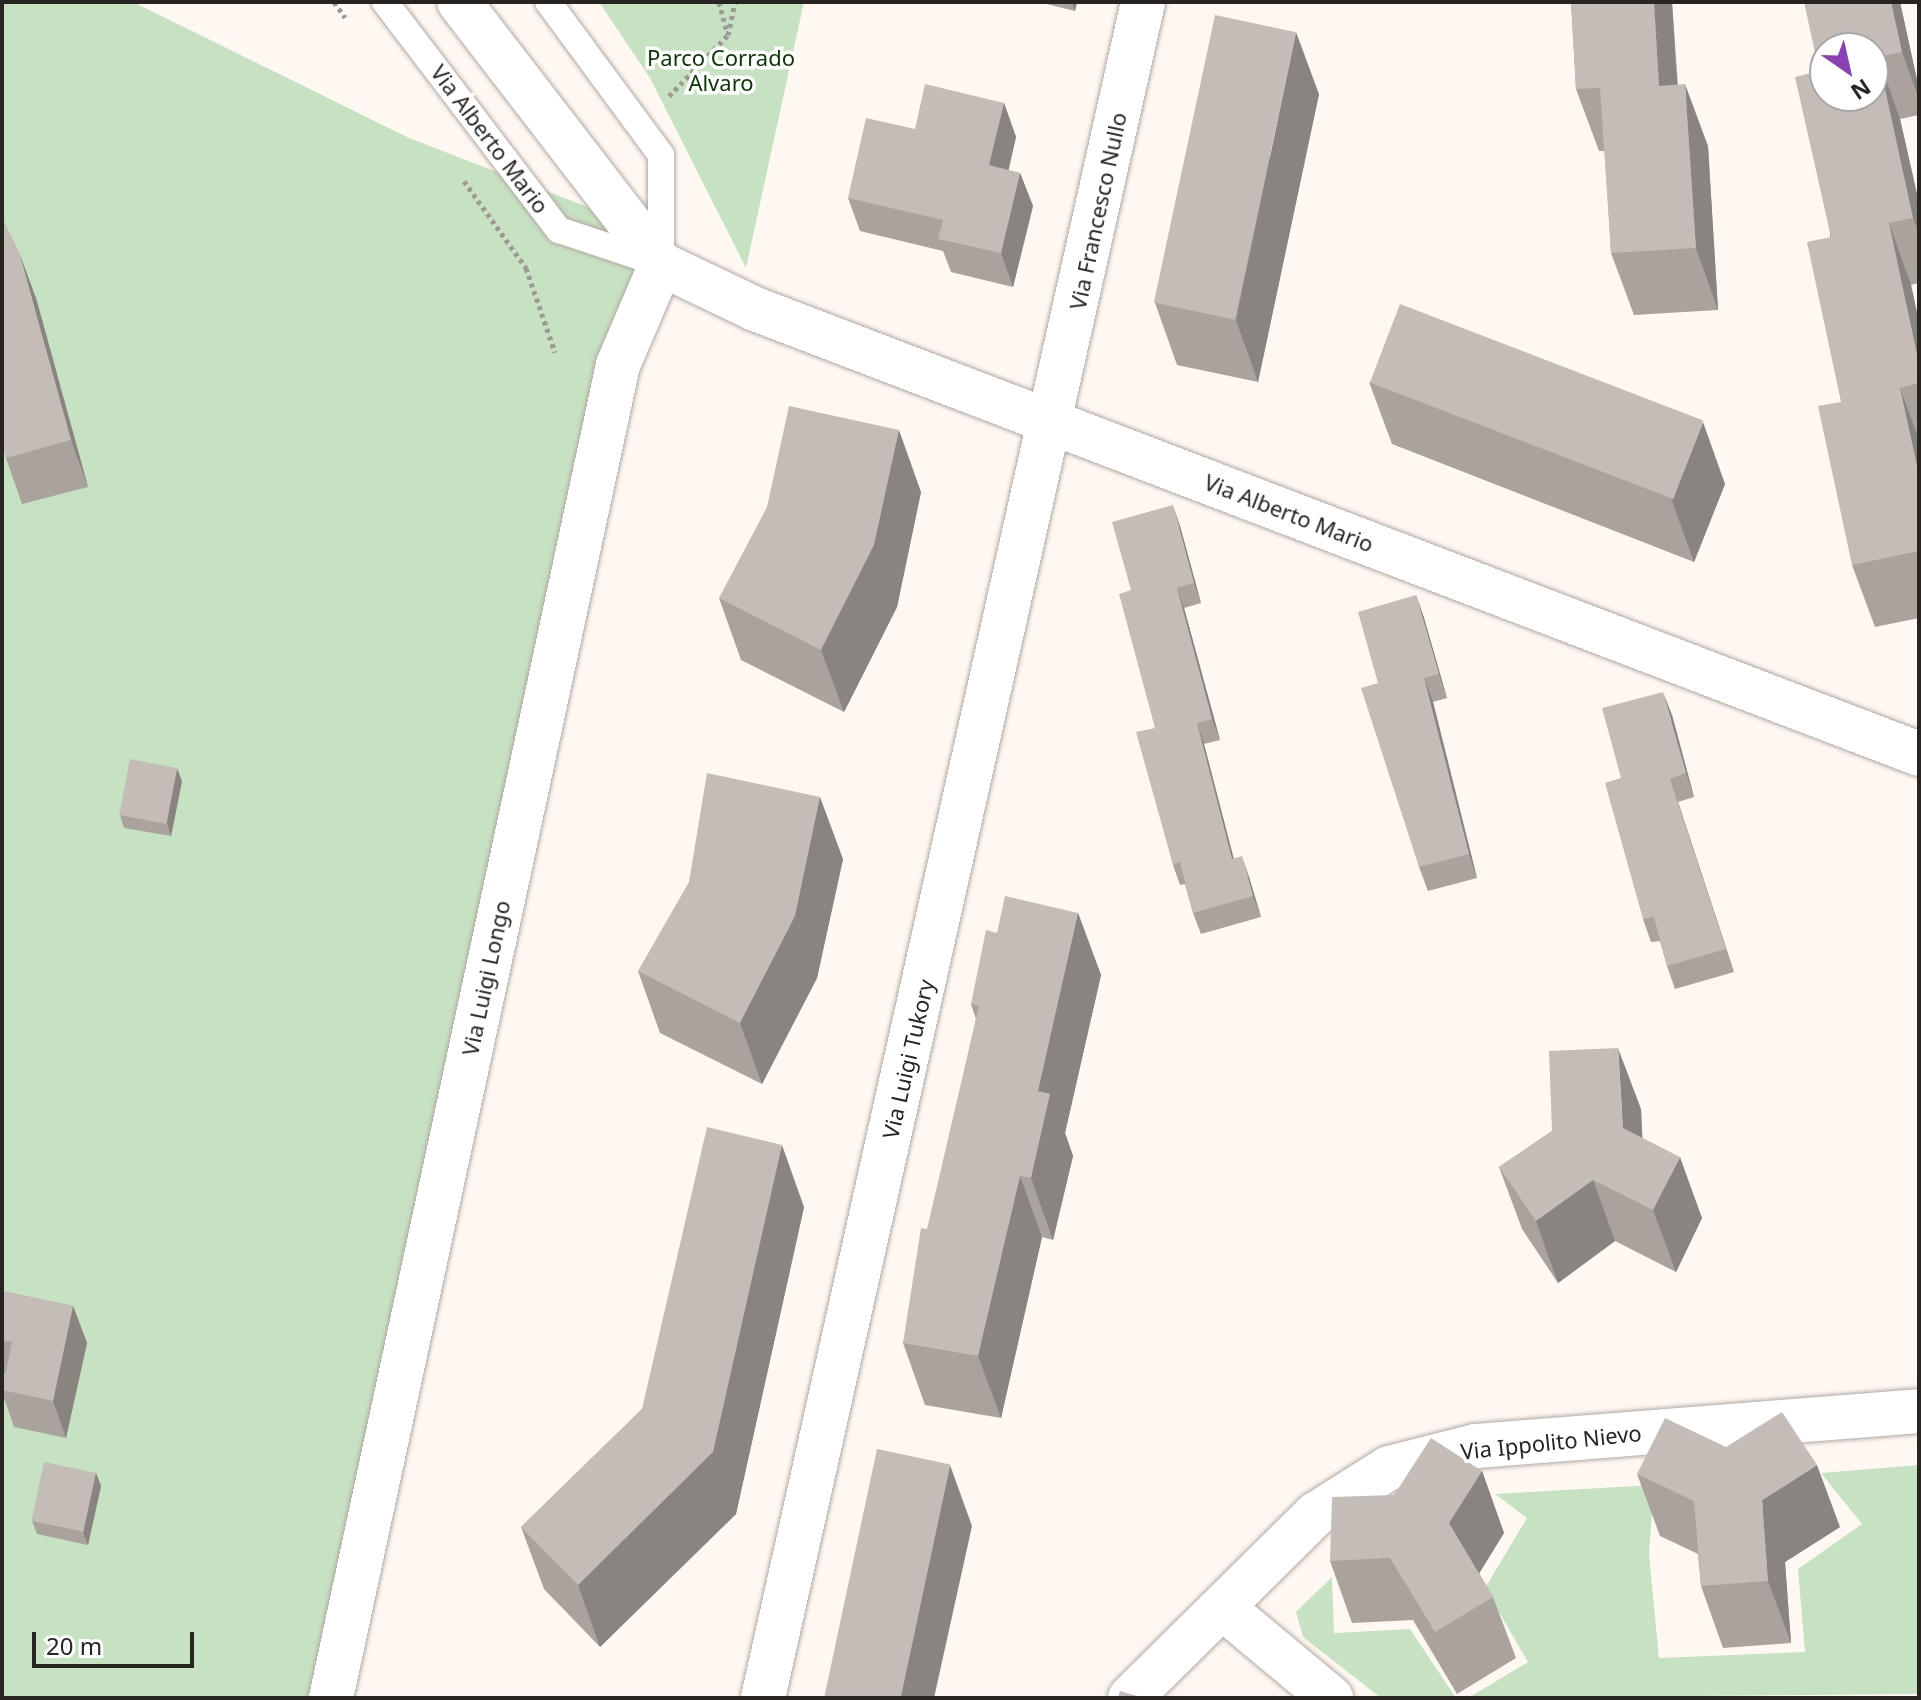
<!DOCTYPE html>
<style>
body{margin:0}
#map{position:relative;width:1921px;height:1700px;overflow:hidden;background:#fff8f2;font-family:"Noto Sans",sans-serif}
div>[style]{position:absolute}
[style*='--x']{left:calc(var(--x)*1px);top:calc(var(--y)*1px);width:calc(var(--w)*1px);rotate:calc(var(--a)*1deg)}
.green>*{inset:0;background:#c7e2c2}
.path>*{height:5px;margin-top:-2.5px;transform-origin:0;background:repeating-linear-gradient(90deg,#9f9995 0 4px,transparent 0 8px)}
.roads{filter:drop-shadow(0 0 2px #b1a9a3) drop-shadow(0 0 2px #b1a9a3)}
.lane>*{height:26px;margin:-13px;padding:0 13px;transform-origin:13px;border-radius:13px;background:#fff}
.street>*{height:44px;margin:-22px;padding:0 22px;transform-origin:22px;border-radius:22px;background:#fff}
.secondary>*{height:44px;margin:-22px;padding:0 22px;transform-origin:22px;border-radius:22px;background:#fff}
.wall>*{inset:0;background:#a9a29d}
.shaded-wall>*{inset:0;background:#89847f}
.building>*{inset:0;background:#c4bcb6;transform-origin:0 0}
span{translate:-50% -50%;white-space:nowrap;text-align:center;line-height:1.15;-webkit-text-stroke:7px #fff;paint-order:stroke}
.park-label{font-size:22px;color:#0b3603}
.street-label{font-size:22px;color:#272421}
.frame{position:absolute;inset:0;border:4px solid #272421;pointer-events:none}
.north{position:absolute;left:1809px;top:32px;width:80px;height:80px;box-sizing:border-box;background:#fff;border:2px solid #a9a7a6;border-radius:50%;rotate:146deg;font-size:22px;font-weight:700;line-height:32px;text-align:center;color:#272421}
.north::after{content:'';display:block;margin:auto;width:28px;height:36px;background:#8a41b4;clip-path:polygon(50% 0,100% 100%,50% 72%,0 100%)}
.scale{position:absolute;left:32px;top:1632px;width:162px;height:36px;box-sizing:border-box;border:4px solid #272421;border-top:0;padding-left:10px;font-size:24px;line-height:28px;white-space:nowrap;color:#272421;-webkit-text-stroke:6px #fff;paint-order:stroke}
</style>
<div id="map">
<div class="green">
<div style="clip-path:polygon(2px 2px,133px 2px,409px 138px,660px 235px,345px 1698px,2px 1698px)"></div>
<div style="clip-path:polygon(599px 2px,804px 2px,746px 268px,650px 78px)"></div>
<div style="clip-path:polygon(1919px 1465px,1919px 1694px,1468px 1698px,1528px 1662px,1485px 1588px,1527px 1518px,1495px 1494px,1654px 1485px,1649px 1554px,1659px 1658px,1805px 1652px,1798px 1569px,1862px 1524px,1821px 1473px)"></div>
<div style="clip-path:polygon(1332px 1577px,1334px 1633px,1410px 1629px,1456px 1698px,1381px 1698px,1303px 1637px,1296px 1612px)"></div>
</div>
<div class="path">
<div style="--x:334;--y:2;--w:19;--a:54"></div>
<div style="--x:719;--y:2;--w:31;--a:75"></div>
<div style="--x:669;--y:96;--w:85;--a:-46"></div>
<div style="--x:728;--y:35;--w:34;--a:-78"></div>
<div style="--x:464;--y:181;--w:107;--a:54.5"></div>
<div style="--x:526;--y:268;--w:89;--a:71"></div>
</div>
<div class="roads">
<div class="lane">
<div style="--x:385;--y:2;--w:287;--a:52.7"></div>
<div style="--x:559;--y:230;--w:108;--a:18.4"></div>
<div style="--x:661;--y:264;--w:109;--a:-90"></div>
<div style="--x:661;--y:155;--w:190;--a:-126.4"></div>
</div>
<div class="street">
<div style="--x:661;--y:264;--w:104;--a:25.6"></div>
<div style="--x:755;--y:309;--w:1246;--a:20.92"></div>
<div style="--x:1223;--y:1608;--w:141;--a:39.8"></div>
<div style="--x:763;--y:1698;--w:1738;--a:-77.37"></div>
<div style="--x:1130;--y:1698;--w:262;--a:-44.7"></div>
<div style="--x:1316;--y:1514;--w:86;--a:-32.2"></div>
<div style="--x:1389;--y:1468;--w:90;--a:-14.2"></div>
<div style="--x:1476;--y:1446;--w:444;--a:-4.5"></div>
</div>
<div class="secondary">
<div style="--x:331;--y:1698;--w:1364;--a:-77.85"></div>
<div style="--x:618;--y:365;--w:110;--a:-66.9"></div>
<div style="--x:661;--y:264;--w:331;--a:-127.6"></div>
</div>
</div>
<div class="wall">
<div style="clip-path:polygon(1038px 2px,1077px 2px,1075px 11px)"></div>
<div style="clip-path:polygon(1571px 2px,1672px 2px,1678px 85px,1708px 146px,1718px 310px,1634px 315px,1611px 253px,1605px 151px,1599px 151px,1576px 89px)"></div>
<div style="clip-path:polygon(1900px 2px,1919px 89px,1919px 115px,1900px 119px,1919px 203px,1919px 283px,1911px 285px,1919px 322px,1919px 618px,1875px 627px,1852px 565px,1819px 71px)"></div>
<div style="clip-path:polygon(1319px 94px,1258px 382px,1177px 365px,1155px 303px)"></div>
<div style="clip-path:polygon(1004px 103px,1016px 137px,1008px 170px,1020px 173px,1033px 206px,1013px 287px,951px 272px,943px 251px,860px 231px,848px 198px,915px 129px)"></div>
<div style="clip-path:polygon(36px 298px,88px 487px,22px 504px,6px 458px)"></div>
<div style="clip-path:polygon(1369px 382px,1725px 484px,1694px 562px,1392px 444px)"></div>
<div style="clip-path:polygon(921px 492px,897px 607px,844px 712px,741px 660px,719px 598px)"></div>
<div style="clip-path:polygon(1180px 526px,1201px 603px,1184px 608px,1220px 740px,1204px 744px,1234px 859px,1249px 877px,1261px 917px,1201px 934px,1193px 913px,1185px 884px,1180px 885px,1173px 865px,1155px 728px,1131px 590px)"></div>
<div style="clip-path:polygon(1416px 595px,1424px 618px,1447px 698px,1433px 702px,1477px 878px,1428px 891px,1419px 867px,1378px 683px)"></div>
<div style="clip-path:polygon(1672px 715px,1694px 797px,1678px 802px,1734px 972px,1675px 989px,1667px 966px,1660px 941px,1651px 942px,1643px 919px)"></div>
<div style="clip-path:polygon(182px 781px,171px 836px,124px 828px,120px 815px)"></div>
<div style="clip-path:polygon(843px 859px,817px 978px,762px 1084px,660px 1033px,638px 971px)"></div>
<div style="clip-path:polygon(1078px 913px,1101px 975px,1065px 1133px,1073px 1156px,1053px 1240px,1042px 1237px,1001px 1418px,925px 1405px,903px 1343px,976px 1019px,971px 1004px,997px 933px)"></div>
<div style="clip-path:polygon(1641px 1109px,1642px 1138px,1702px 1218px,1676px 1272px,1615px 1241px,1558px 1283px,1522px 1229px,1499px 1167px,1552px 1131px)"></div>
<div style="clip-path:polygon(804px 1207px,736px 1514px,600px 1647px,544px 1589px,521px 1527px,642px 1409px)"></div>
<div style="clip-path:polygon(2px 1291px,73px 1306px,87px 1343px,66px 1438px,14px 1427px,2px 1392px,5px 1374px,2px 1373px)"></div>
<div style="clip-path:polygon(1482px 1471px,1504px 1533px,1479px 1573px,1493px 1597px,1516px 1658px,1457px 1694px,1413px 1620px,1352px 1623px,1330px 1561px,1394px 1495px)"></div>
<div style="clip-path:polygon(96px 1473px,101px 1486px,88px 1545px,37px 1534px,32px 1521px)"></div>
<div style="clip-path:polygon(1637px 1474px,1840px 1527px,1785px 1562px,1791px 1643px,1723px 1648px,1701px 1586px,1698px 1554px,1660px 1536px)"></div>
</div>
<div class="shaded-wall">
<div style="clip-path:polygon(1072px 2px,1077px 2px,1075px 11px)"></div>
<div style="clip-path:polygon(1654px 2px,1672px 2px,1681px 148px,1659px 86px)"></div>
<div style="clip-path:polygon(1891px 2px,1900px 2px,1919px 89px,1919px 99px,1902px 52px)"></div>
<div style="clip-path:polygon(1296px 32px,1319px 94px,1258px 382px,1236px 320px)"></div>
<div style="clip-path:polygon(1878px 57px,1900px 119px,1919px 203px,1919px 233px,1913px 218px)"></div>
<div style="clip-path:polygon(1685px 84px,1708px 146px,1718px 310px,1696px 248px)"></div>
<div style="clip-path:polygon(1004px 103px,1016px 137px,1002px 199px,989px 165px)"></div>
<div style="clip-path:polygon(1020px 173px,1033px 206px,1013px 287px,1001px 253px)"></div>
<div style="clip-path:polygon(1889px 223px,1911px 285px,1919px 322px,1919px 364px)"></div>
<div style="clip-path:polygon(19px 252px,36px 298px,88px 487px,71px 440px)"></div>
<div style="clip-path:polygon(1900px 388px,1919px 440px,1919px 475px)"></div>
<div style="clip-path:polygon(1703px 422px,1725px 484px,1694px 562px,1672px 501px)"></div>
<div style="clip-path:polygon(899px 430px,921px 492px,897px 607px,844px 712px,821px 650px)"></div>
<div style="clip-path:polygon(1173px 505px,1180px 526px,1201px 603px,1194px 583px)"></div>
<div style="clip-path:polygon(1177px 588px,1184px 608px,1220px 740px,1212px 719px)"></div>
<div style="clip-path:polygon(1416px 595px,1424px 618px,1447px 698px,1439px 674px)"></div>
<div style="clip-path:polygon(1424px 678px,1433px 702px,1477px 878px,1469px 854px)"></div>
<div style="clip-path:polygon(1663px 692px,1672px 715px,1694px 797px,1686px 773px)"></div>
<div style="clip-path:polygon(1197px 723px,1204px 744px,1239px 880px,1232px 859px)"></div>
<div style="clip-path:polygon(177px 768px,182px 781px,171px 836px,167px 823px)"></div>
<div style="clip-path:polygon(1670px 779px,1678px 802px,1734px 972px,1726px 949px)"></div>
<div style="clip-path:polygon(820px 797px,843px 859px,817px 978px,762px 1084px,740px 1023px)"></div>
<div style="clip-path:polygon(1242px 856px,1249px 877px,1261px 917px,1253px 896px)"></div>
<div style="clip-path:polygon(1078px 913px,1101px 975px,1065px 1133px,1073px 1156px,1053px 1240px,1031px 1178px,1038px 1091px)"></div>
<div style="clip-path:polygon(1618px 1048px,1641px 1109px,1645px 1190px,1623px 1128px)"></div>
<div style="clip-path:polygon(782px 1145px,804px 1207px,736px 1514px,600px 1647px,578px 1585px)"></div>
<div style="clip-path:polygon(1680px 1157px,1702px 1218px,1676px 1272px,1653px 1210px)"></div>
<div style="clip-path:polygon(1020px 1176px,1042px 1237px,1001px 1418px,978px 1356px)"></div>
<div style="clip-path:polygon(1593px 1180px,1615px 1241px,1558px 1283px,1536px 1221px)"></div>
<div style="clip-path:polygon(73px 1306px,87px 1343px,66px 1438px,53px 1401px)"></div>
<div style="clip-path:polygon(950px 1465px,972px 1526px,934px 1698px,898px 1698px)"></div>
<div style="clip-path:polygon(1817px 1465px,1840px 1527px,1785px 1562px,1791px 1643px,1768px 1581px,1762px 1500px)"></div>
<div style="clip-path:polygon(1482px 1471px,1504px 1533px,1472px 1585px,1449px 1523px)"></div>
<div style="clip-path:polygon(96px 1473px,101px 1486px,88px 1545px,83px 1532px)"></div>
</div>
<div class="building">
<div style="clip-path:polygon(1571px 2px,1654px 2px,1659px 86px,1685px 84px,1696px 248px,1611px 253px,1600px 88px,1576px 89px)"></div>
<div style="clip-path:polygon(evenodd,1804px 2px,1891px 2px,1902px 52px,1878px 57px,1913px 218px,1889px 223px,1919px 364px,1919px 383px,1900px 388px,1919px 475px,1919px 551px,1852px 565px,1818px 406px,1841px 402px,1807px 242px,1831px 237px,1795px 77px,1819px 71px,1804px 2px,1825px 48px,1873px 48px,1873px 96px,1825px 96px,1825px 48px)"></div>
<div style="left:1215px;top:15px;width:83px;height:294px;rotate:12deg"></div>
<div style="clip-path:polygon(925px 84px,1004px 103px,989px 165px,1020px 173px,1001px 253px,938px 239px,943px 220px,848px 198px,866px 118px,915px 129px)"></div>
<div style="clip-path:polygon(2px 217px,19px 252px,71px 440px,6px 458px,2px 445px)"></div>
<div style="left:1400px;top:304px;width:325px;height:84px;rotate:21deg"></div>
<div style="clip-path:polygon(789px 406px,899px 430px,874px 545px,821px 650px,719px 598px,767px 507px)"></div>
<div style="clip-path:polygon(1173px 505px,1194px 583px,1177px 588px,1212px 719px,1197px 723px,1232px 859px,1242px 856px,1253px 896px,1193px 913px,1180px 862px,1173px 865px,1136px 732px,1155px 728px,1119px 594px,1131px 590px,1112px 522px)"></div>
<div style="clip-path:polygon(1416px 595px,1439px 674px,1424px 678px,1469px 854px,1419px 867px,1361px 688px,1378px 683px,1358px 612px)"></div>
<div style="clip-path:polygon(1663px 692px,1686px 773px,1670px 779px,1726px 949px,1667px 966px,1654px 917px,1643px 919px,1605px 783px,1621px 778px,1602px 708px)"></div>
<div style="left:130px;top:759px;width:48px;height:57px;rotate:11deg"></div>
<div style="clip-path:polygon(707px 773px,820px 797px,795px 916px,740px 1023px,638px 971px,689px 882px)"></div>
<div style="clip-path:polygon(1005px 896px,1078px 913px,1038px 1091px,1050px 1094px,1031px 1178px,1020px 1176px,978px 1356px,903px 1343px,921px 1228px,927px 1229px,979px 1006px,971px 1004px,986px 930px,997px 933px)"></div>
<div style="clip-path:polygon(1618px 1048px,1623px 1128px,1680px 1157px,1653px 1210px,1593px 1180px,1536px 1221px,1499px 1167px,1552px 1131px,1549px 1051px)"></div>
<div style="clip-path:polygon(707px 1127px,782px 1145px,713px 1452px,578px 1585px,521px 1527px,642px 1409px)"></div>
<div style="clip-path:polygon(2px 1291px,73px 1306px,53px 1401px,2px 1390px,12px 1342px,2px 1340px)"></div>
<div style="clip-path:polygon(1782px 1412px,1817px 1465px,1762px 1500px,1768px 1581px,1701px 1586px,1694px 1501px,1637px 1474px,1665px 1418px,1726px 1447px)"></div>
<div style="clip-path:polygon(1431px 1438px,1482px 1471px,1449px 1523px,1493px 1597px,1435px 1632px,1390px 1558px,1330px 1561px,1332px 1497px,1394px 1495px)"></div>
<div style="left:877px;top:1449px;width:75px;height:255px;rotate:12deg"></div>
<div style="left:44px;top:1462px;width:53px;height:60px;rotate:12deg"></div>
<div style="clip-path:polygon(1120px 1691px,1144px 1698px,1118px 1698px)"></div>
</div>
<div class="park-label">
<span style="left:721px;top:70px">Parco Corrado<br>Alvaro</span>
</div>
<div class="street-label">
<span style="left:490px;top:139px;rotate:53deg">Via Alberto Mario</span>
<span style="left:1098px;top:211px;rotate:-78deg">Via Francesco Nullo</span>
<span style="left:1289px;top:513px;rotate:21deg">Via Alberto Mario</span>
<span style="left:486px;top:978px;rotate:-78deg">Via Luigi Longo</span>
<span style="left:908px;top:1059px;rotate:-77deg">Via Luigi Tukory</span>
<span style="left:1551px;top:1442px;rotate:-6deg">Via Ippolito Nievo</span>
</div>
<div class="frame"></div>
<div class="north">N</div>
<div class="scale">20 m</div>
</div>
